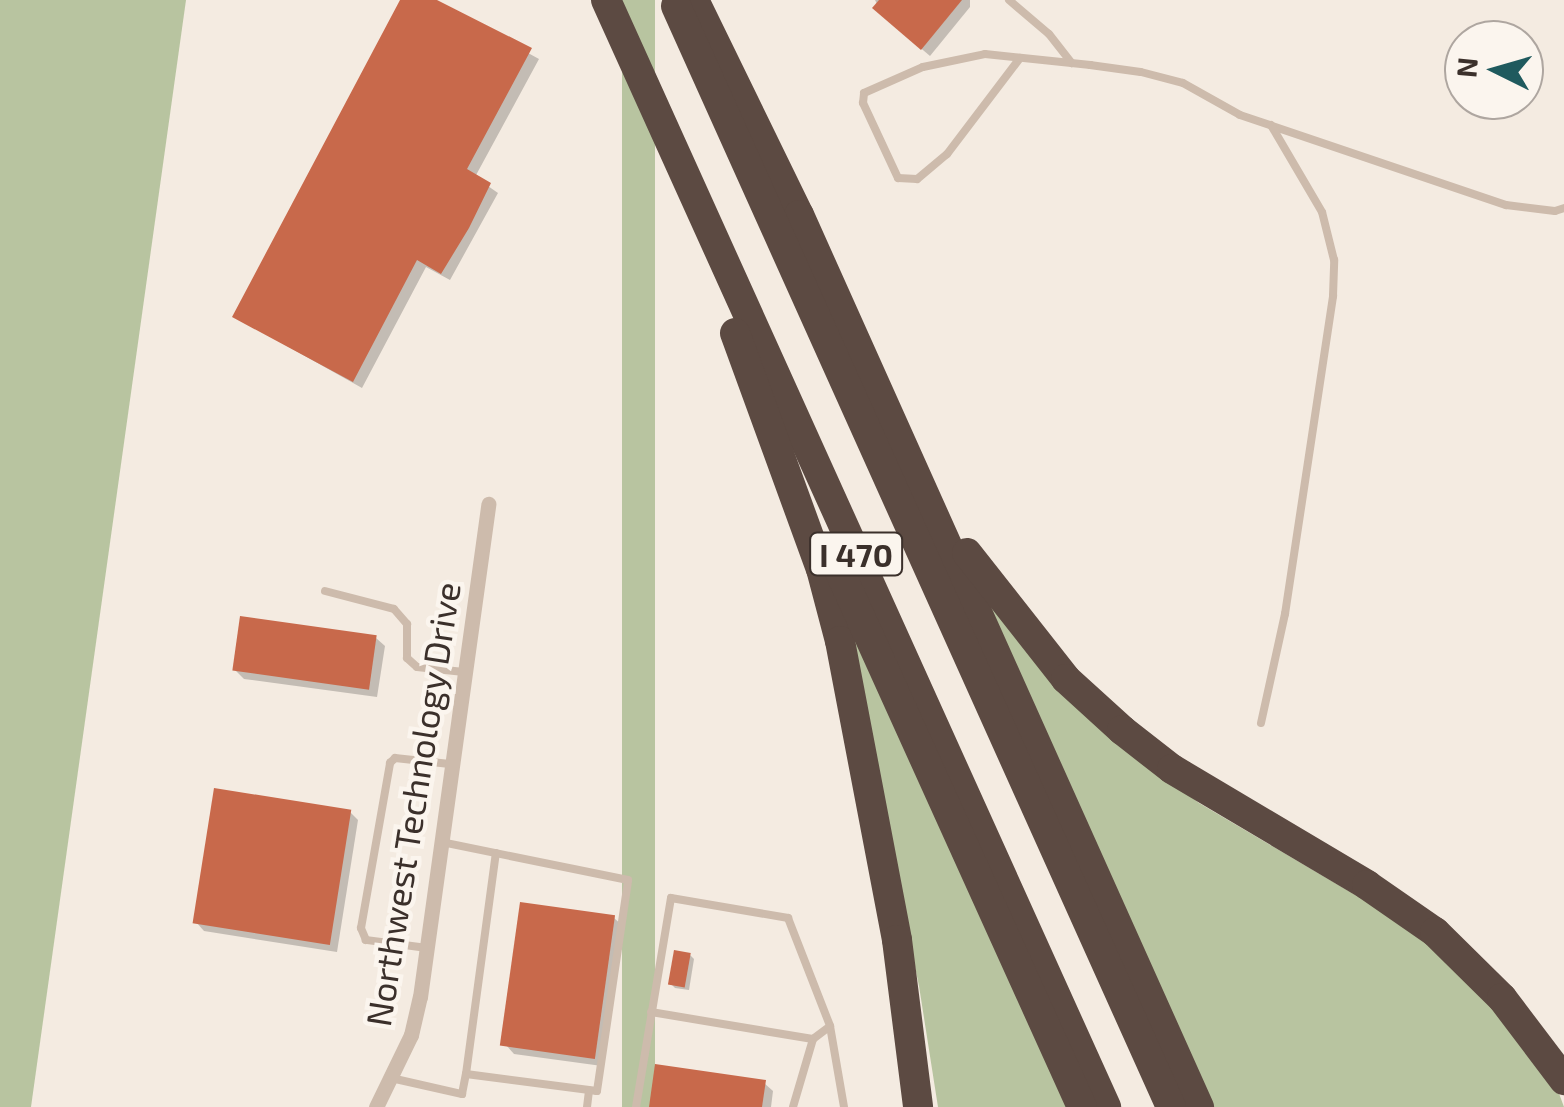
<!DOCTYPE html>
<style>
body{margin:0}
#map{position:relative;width:1564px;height:1107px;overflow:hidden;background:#f4ebe1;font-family:"Exo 2",sans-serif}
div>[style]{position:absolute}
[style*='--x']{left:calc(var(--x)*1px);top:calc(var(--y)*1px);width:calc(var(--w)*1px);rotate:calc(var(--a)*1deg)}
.green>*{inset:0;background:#b8c4a0;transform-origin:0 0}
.shadow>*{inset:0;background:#0003}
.building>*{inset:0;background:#c8694b;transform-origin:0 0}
.lane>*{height:8px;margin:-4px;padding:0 4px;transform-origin:4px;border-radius:4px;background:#cdbbac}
.street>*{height:15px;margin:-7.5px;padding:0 7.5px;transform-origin:7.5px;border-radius:7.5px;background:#cdbbac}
.highway>*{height:30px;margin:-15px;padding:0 15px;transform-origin:15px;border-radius:15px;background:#5c4a42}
span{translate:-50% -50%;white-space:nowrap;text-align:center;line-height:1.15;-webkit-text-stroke:9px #fbf5ee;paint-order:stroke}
.shield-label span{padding:2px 8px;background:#fbf5ee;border:2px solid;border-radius:8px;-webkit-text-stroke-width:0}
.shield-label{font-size:32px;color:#3b302b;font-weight:700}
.street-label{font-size:35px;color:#3b302b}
.north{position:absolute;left:1444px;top:20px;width:100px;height:100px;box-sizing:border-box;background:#fbf5ee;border:2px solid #aea6a0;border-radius:50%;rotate:275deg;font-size:28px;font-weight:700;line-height:40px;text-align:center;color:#3b302b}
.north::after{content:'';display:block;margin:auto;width:35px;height:45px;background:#1f5a5e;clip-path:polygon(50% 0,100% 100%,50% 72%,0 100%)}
</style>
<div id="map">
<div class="green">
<div style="clip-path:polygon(0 0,186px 0,31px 1107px,0 1107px)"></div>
<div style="left:622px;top:0;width:33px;height:1215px"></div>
<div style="clip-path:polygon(973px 580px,1148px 764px,1199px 803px,1408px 926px,1488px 999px,1557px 1088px,1564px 1107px,1210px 1107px)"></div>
<div style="clip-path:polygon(842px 611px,1069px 1107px,938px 1107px,919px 986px)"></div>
</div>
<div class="shadow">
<div style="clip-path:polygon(403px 0,431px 0,539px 59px,475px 177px,498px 193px,450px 280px,426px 267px,362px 388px,235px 317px)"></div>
<div style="clip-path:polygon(875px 0,970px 0,970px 7px,930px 56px,883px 16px)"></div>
<div style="clip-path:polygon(376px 638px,385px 646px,377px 697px,244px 679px,235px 670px)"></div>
<div style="clip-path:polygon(349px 811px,358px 820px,337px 952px,204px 931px,196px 922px)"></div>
<div style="clip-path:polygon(614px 918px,623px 926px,602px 1066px,514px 1054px,506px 1045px)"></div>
<div style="clip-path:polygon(690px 955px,694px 959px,689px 990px,675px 988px,671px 984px)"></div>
<div style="clip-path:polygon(764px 1083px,773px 1091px,771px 1107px,651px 1107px)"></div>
</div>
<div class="building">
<div style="clip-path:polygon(400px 0,437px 0,532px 48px,467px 169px,491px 183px,469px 228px,441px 274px,417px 260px,353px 382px,232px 317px)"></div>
<div style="clip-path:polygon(879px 0,962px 0,921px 50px,872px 8px)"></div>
<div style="left:240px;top:616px;width:138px;height:55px;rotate:8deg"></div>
<div style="left:214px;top:788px;width:139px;height:137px;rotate:9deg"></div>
<div style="left:520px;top:902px;width:96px;height:145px;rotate:8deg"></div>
<div style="left:674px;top:950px;width:17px;height:35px;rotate:10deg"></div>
<div style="clip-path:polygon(655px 1064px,766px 1080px,762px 1107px,649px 1107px)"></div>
</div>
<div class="lane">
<div style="--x:1009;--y:0;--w:52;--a:40.4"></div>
<div style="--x:1049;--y:34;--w:37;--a:52"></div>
<div style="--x:1020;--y:58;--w:121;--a:127.2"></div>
<div style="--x:947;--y:154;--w:39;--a:140"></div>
<div style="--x:917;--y:179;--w:19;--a:-177"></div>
<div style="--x:898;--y:178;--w:83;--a:-115"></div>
<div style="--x:863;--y:103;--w:10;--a:-84"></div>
<div style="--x:864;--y:93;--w:64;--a:-23.8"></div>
<div style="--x:923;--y:67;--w:63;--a:-11.8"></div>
<div style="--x:985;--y:54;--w:106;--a:6"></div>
<div style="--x:1090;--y:65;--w:51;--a:7.8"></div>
<div style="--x:1141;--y:72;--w:43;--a:14.7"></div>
<div style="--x:1183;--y:83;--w:65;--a:29.3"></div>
<div style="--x:1240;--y:115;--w:281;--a:18.7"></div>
<div style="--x:1506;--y:205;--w:49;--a:7"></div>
<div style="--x:1555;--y:211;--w:9;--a:-18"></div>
<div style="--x:325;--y:591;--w:71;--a:14.6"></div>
<div style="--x:394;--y:609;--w:20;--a:49"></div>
<div style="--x:407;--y:624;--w:34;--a:90"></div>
<div style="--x:407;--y:658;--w:13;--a:42"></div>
<div style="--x:417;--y:667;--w:47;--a:6.1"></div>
<div style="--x:1261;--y:723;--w:112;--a:-77.6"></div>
<div style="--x:1285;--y:614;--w:322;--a:-81.4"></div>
<div style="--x:1333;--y:296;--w:36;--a:-88"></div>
<div style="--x:1334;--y:260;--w:49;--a:-104"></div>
<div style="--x:1322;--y:212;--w:101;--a:-120.4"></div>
<div style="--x:427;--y:948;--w:62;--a:-172.5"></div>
<div style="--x:366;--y:940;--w:13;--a:-113"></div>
<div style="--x:361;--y:928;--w:168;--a:-80"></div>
<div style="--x:390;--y:763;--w:7;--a:-45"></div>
<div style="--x:395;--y:758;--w:55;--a:6.2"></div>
<div style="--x:651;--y:1012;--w:164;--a:9.5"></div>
<div style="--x:466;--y:1074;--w:223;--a:-82.3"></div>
<div style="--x:391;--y:1078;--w:73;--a:12.7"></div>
<div style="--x:462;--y:1094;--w:20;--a:-79"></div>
<div style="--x:466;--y:1074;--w:132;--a:7.4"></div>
<div style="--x:597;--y:1091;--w:213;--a:-81.6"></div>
<div style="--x:628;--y:880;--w:191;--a:-168.5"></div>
<div style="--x:587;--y:1107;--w:17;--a:-83"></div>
<div style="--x:636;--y:1107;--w:212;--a:-80.5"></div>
<div style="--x:671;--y:898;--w:119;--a:9.7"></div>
<div style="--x:788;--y:918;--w:116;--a:68.7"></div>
<div style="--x:830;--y:1026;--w:82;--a:80.2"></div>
<div style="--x:793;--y:1107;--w:71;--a:-73.6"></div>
<div style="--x:813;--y:1039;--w:21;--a:-37"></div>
</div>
<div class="street">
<div style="--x:376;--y:1107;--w:80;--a:-64.1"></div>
<div style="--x:411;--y:1035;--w:39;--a:-77"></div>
<div style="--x:420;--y:997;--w:498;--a:-82.1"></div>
</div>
<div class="highway">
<div style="--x:606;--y:0;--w:1215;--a:65.69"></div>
<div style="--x:694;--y:0;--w:239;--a:64"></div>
<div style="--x:799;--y:215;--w:978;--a:65.85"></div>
<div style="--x:676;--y:6;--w:1207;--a:65.79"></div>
<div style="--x:735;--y:333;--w:251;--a:70"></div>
<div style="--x:821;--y:569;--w:74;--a:75.2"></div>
<div style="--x:840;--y:641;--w:304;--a:79.2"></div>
<div style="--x:897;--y:940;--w:168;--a:82.8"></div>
<div style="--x:830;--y:550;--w:611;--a:65.66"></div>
<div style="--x:967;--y:553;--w:160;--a:51.8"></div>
<div style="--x:1066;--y:679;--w:76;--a:42.3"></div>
<div style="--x:1122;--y:730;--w:63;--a:38"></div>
<div style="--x:1172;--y:769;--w:227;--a:30.7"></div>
<div style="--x:1367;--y:885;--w:83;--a:34.7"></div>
<div style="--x:1435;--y:932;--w:94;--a:44.6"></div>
<div style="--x:1502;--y:998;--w:103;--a:52.9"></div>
</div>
<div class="shield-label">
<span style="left:856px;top:554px">I 470</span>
</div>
<div class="street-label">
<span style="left:412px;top:804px;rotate:-81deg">Northwest Technology Drive</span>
</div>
<div class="north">N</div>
</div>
